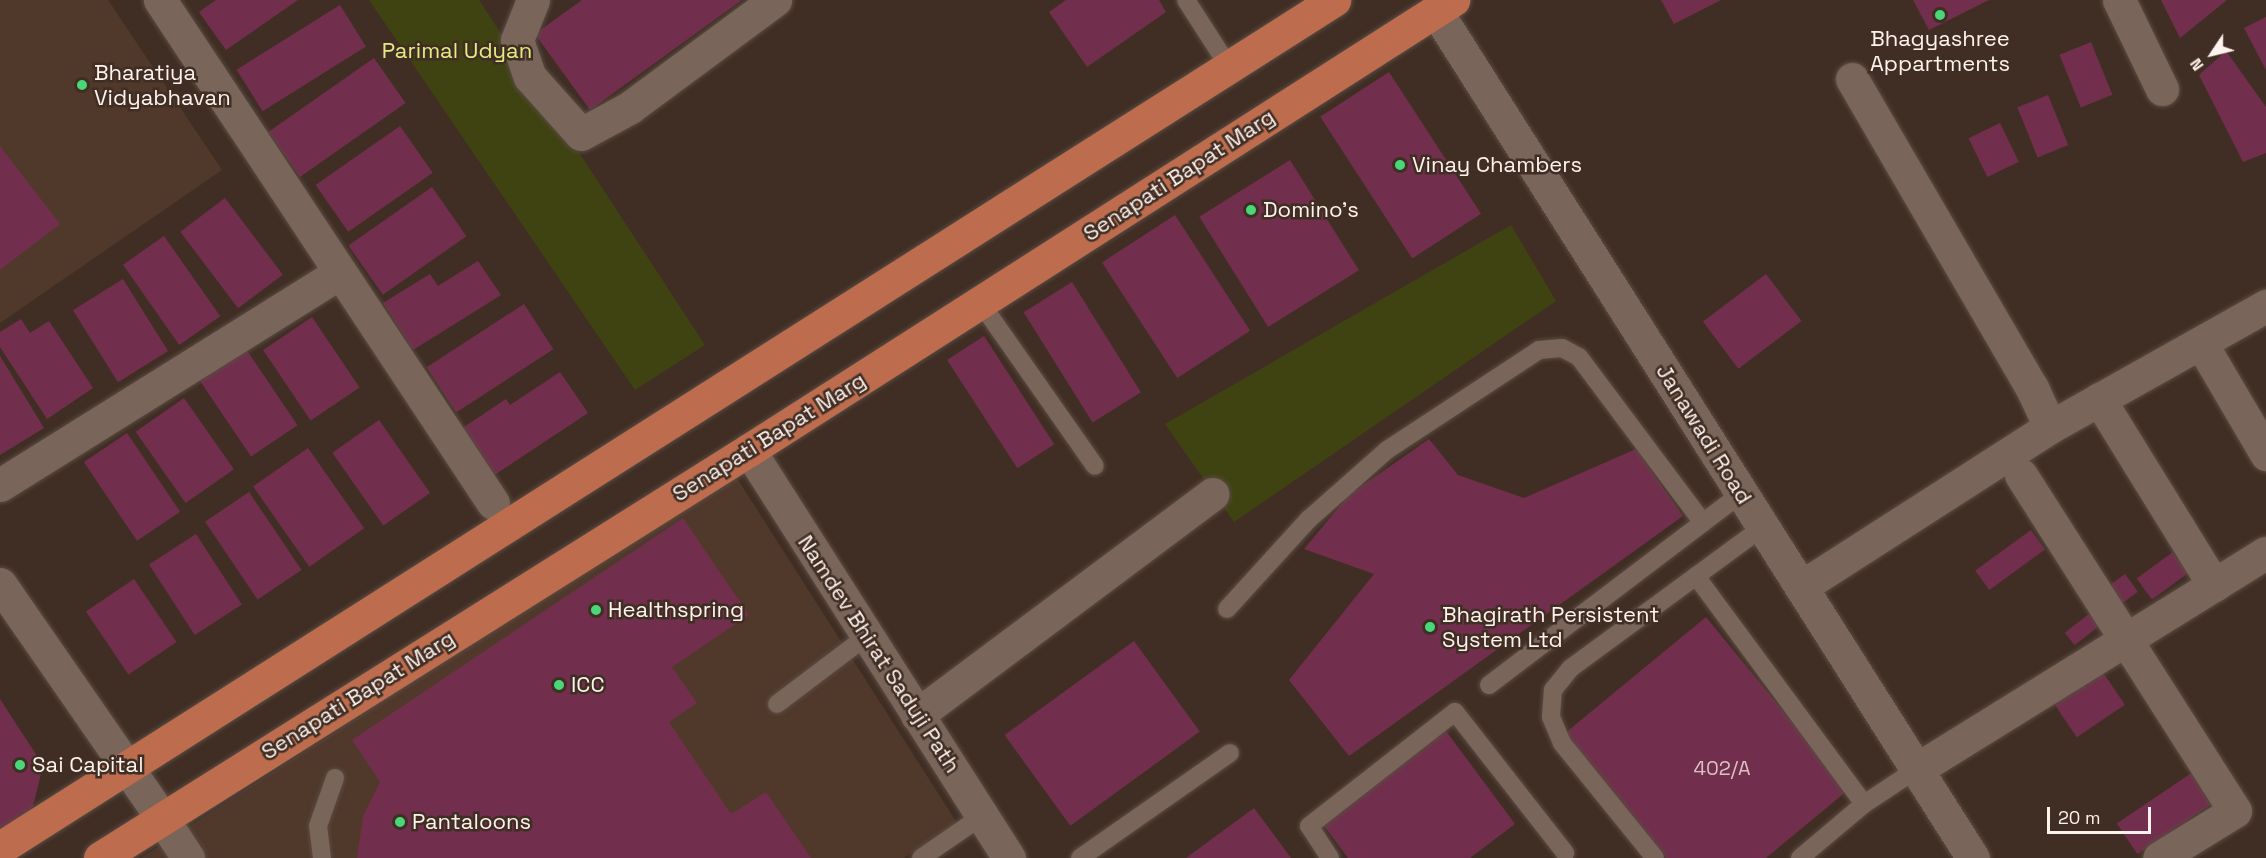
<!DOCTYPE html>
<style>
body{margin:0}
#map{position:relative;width:2266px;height:858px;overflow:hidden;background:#402e24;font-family:"Space Grotesk",sans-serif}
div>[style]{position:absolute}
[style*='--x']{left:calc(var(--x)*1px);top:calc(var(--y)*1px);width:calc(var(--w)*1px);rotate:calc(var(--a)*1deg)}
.built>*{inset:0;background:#50382b}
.green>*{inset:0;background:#3f4312}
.building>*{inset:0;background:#722f4d;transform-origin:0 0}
.roads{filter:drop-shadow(0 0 2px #5a4b42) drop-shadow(0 0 2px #5a4b42)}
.service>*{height:18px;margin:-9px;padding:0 9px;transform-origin:9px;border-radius:9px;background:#796559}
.minor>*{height:33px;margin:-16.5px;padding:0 16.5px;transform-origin:16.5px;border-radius:16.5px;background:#796559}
.tertiary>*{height:33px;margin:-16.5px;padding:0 16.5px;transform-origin:16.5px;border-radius:16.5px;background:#796559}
.primary>*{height:33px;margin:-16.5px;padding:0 16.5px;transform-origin:16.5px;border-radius:16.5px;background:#bd6c4e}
.dots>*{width:16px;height:16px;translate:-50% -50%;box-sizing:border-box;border:3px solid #402e24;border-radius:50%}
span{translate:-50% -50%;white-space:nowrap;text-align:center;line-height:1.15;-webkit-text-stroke:5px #402e24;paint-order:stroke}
.number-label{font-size:20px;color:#dbc1c4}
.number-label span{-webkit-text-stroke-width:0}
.poi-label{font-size:22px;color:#fef2ec}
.left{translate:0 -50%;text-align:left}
.park-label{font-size:22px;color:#e3ec82}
.street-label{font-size:22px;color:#fef2ec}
.north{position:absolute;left:2182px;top:24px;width:60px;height:60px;-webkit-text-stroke:4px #402e24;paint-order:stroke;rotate:235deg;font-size:16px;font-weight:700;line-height:24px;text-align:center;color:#fef2ec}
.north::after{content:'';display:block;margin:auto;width:21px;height:27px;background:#fef2ec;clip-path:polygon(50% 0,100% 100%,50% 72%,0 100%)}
.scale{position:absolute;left:2047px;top:807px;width:104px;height:27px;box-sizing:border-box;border:3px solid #fef2ec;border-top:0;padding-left:8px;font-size:18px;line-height:21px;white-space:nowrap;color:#fef2ec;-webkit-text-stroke:4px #402e24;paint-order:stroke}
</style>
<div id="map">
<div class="built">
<div style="clip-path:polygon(0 0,108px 0,222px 170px,0 323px)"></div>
<div style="clip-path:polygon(733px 472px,957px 823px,904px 858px,141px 858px)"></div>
</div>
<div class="green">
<div style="clip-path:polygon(369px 0,479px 0,705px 345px,635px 390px)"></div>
<div style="clip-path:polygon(1511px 225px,1556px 301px,1234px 522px,1165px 424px)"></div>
</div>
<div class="building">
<div style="clip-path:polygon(216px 0,298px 0,226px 50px,199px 12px)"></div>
<div style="clip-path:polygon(582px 0,742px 0,590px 110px,535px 34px)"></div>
<div style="clip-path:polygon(1066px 0,1159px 0,1166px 12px,1087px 67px,1049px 12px)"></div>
<div style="clip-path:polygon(1661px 0,1721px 0,1674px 24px)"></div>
<div style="clip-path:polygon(1913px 0,1989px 0,1929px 30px)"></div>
<div style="clip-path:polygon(2161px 0,2227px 0,2180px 38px)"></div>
<div style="left:340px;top:5px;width:49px;height:122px;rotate:58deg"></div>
<div style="clip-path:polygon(2266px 17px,2266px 70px,2244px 28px)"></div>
<div style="left:2091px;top:42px;width:57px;height:34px;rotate:68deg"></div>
<div style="clip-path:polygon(2226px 51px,2266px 107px,2266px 153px,2243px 162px,2199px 75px)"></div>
<div style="left:374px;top:58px;width:55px;height:129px;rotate:55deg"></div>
<div style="left:1389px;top:72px;width:169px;height:82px;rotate:57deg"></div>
<div style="left:2048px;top:95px;width:54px;height:33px;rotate:68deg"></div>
<div style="left:2000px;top:123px;width:43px;height:35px;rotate:64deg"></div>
<div style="left:400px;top:126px;width:57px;height:103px;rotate:55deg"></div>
<div style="clip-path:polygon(0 146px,60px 224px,0 270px)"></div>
<div style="left:1290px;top:160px;width:130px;height:107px;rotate:58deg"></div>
<div style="left:432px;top:187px;width:60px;height:102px;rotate:55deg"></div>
<div style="left:225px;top:198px;width:96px;height:56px;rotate:53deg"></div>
<div style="left:1175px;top:215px;width:138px;height:87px;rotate:57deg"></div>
<div style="left:164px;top:236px;width:98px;height:50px;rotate:55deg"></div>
<div style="clip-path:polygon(478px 261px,501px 295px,413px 350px,383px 303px,430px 274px,438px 286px)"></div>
<div style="left:1766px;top:274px;width:59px;height:79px;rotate:53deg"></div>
<div style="left:123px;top:279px;width:85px;height:59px;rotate:58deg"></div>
<div style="left:1072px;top:282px;width:130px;height:57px;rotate:58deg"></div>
<div style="left:524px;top:304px;width:54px;height:116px;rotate:57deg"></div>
<div style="left:312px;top:317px;width:85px;height:59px;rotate:56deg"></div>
<div style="clip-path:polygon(21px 319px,30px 333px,49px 321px,93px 388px,47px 419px,0 347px,0 332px)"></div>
<div style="left:984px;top:336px;width:129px;height:44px;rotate:57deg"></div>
<div style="left:246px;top:349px;width:92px;height:56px;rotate:56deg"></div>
<div style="clip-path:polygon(0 356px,44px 428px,0 455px)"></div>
<div style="clip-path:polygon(560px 372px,588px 413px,493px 476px,461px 429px,506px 399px,510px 405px)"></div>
<div style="left:184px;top:398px;width:87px;height:59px;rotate:55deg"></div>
<div style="left:379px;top:420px;width:89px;height:57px;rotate:55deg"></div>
<div style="left:127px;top:433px;width:95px;height:52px;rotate:56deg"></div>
<div style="clip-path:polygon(1429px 439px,1458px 475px,1524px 498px,1636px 449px,1683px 516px,1349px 756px,1289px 680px,1374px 574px,1304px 549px,1349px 495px)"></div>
<div style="left:308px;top:448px;width:98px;height:67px;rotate:55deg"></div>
<div style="left:249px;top:492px;width:94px;height:53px;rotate:56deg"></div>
<div style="clip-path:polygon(683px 518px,749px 615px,672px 667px,697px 703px,669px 722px,731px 814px,766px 792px,811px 858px,357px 858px,363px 816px,380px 782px,352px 740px)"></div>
<div style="left:2031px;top:530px;width:24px;height:69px;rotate:54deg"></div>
<div style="left:196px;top:534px;width:84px;height:56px;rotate:57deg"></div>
<div style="left:2173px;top:552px;width:26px;height:45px;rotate:54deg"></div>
<div style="left:2125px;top:574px;width:22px;height:28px;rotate:54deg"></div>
<div style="left:134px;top:579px;width:76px;height:58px;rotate:56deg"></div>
<div style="left:2090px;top:613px;width:16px;height:32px;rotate:52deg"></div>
<div style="clip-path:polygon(1706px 617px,1848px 790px,1766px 858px,1666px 858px,1564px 734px)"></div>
<div style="left:1134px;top:641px;width:112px;height:160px;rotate:54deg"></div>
<div style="left:2098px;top:665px;width:48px;height:58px;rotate:56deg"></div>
<div style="clip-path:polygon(0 699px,37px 756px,41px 774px,32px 810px,0 838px)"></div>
<div style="clip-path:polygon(1446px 731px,1515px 824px,1470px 858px,1348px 858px,1322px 823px)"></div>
<div style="left:2193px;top:772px;width:37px;height:92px;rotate:56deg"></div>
<div style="clip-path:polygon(1254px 808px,1291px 858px,1186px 858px)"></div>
</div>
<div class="roads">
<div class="service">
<div style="--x:1186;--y:0;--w:80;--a:57.3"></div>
<div style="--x:980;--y:302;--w:200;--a:55"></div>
<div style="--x:1696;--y:576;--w:283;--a:53.6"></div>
<div style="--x:1227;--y:609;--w:122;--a:-47.7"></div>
<div style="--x:1309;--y:519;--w:104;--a:-41.5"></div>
<div style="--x:1387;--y:450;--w:182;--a:-33.3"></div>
<div style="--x:1539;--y:350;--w:23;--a:-5"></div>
<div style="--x:1562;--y:348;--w:19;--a:28"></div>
<div style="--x:1579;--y:357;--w:207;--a:53.2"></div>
<div style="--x:1489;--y:685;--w:318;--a:-37.2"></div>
<div style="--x:777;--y:704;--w:113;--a:-37.1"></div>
<div style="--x:322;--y:858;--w:32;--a:-97"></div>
<div style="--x:318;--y:826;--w:51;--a:-70.5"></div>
<div style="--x:921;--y:858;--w:74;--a:-34.5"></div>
<div style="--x:1080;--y:858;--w:183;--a:-35"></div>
<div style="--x:1330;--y:858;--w:38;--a:-123"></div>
<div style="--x:1309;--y:826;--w:185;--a:-38"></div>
<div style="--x:1455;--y:712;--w:179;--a:52"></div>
<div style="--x:1655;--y:858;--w:148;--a:-129"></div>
<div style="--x:1562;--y:743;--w:28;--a:-113"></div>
<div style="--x:1551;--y:717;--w:27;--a:-86"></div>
<div style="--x:1553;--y:690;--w:28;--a:-51"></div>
<div style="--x:1571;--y:668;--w:238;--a:-36.3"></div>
<div style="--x:1800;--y:858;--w:84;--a:-40.2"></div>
<div style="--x:1864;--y:804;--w:64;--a:-33.4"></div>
</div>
<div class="minor">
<div style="--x:160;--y:0;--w:603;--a:56.49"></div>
<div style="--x:533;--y:0;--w:43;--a:111.8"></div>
<div style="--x:517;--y:40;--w:39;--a:71"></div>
<div style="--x:530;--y:77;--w:76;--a:48.2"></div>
<div style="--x:581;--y:134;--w:55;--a:-28.4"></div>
<div style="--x:629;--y:108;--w:182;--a:-36.5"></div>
<div style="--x:2119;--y:0;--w:99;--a:64.2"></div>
<div style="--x:1852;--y:79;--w:358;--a:59.8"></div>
<div style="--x:2032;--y:388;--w:43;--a:65.2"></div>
<div style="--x:2201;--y:343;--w:129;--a:59.6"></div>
<div style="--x:2099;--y:399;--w:219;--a:58.3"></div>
<div style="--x:2021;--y:475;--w:398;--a:57.5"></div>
<div style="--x:2235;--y:811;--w:89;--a:148.3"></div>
<div style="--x:0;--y:485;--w:400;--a:-32"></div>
<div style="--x:1801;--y:587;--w:296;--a:-32.7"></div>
<div style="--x:2050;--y:427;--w:248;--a:-29.3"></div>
<div style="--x:917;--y:715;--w:369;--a:-36.8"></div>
<div style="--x:1917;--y:769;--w:410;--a:-31.8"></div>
<div style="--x:162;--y:818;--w:48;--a:57"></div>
</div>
<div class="tertiary">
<div style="--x:1436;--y:11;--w:1003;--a:57.63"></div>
<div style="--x:749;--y:450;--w:484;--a:57.5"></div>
<div style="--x:0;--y:584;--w:285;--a:55.3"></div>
</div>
<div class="primary">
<div style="--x:0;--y:848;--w:1581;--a:-32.44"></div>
<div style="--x:100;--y:858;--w:767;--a:-32.16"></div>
<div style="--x:749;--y:450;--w:836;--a:-32.59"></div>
</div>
</div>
<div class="dots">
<div style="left:1940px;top:15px;background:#49d778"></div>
<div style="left:82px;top:85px;background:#49d778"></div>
<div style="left:1400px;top:165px;background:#49d778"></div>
<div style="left:1251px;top:210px;background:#49d778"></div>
<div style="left:596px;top:610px;background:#49d778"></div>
<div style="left:1430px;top:627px;background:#49d778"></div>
<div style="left:559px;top:685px;background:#49d778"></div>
<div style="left:20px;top:765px;background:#49d778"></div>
<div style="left:400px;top:822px;background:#49d778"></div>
</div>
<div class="number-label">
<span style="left:1722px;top:768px">402/A</span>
</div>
<div class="poi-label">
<span style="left:1940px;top:51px">Bhagyashree<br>Appartments</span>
<span class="left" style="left:94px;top:85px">Bharatiya<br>Vidyabhavan</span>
<span class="left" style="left:1412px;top:165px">Vinay Chambers</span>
<span class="left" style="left:1263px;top:210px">Domino's</span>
<span class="left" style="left:608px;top:610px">Healthspring</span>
<span class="left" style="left:1442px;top:627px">Bhagirath Persistent<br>System Ltd</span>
<span class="left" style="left:571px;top:685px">ICC</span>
<span class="left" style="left:32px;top:765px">Sai Capital</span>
<span class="left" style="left:412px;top:822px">Pantaloons</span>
</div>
<div class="park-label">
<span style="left:457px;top:51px">Parimal Udyan</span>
</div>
<div class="street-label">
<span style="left:1179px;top:175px;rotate:-33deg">Senapati Bapat Marg</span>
<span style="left:1704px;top:434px;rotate:58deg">Janawadi Road</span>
<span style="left:769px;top:437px;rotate:-32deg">Senapati Bapat Marg</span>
<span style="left:879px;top:654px;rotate:57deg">Namdev Bhirat Saduji Path</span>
<span style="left:358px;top:695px;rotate:-32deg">Senapati Bapat Marg</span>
</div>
<div class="north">N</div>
<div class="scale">20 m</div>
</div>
